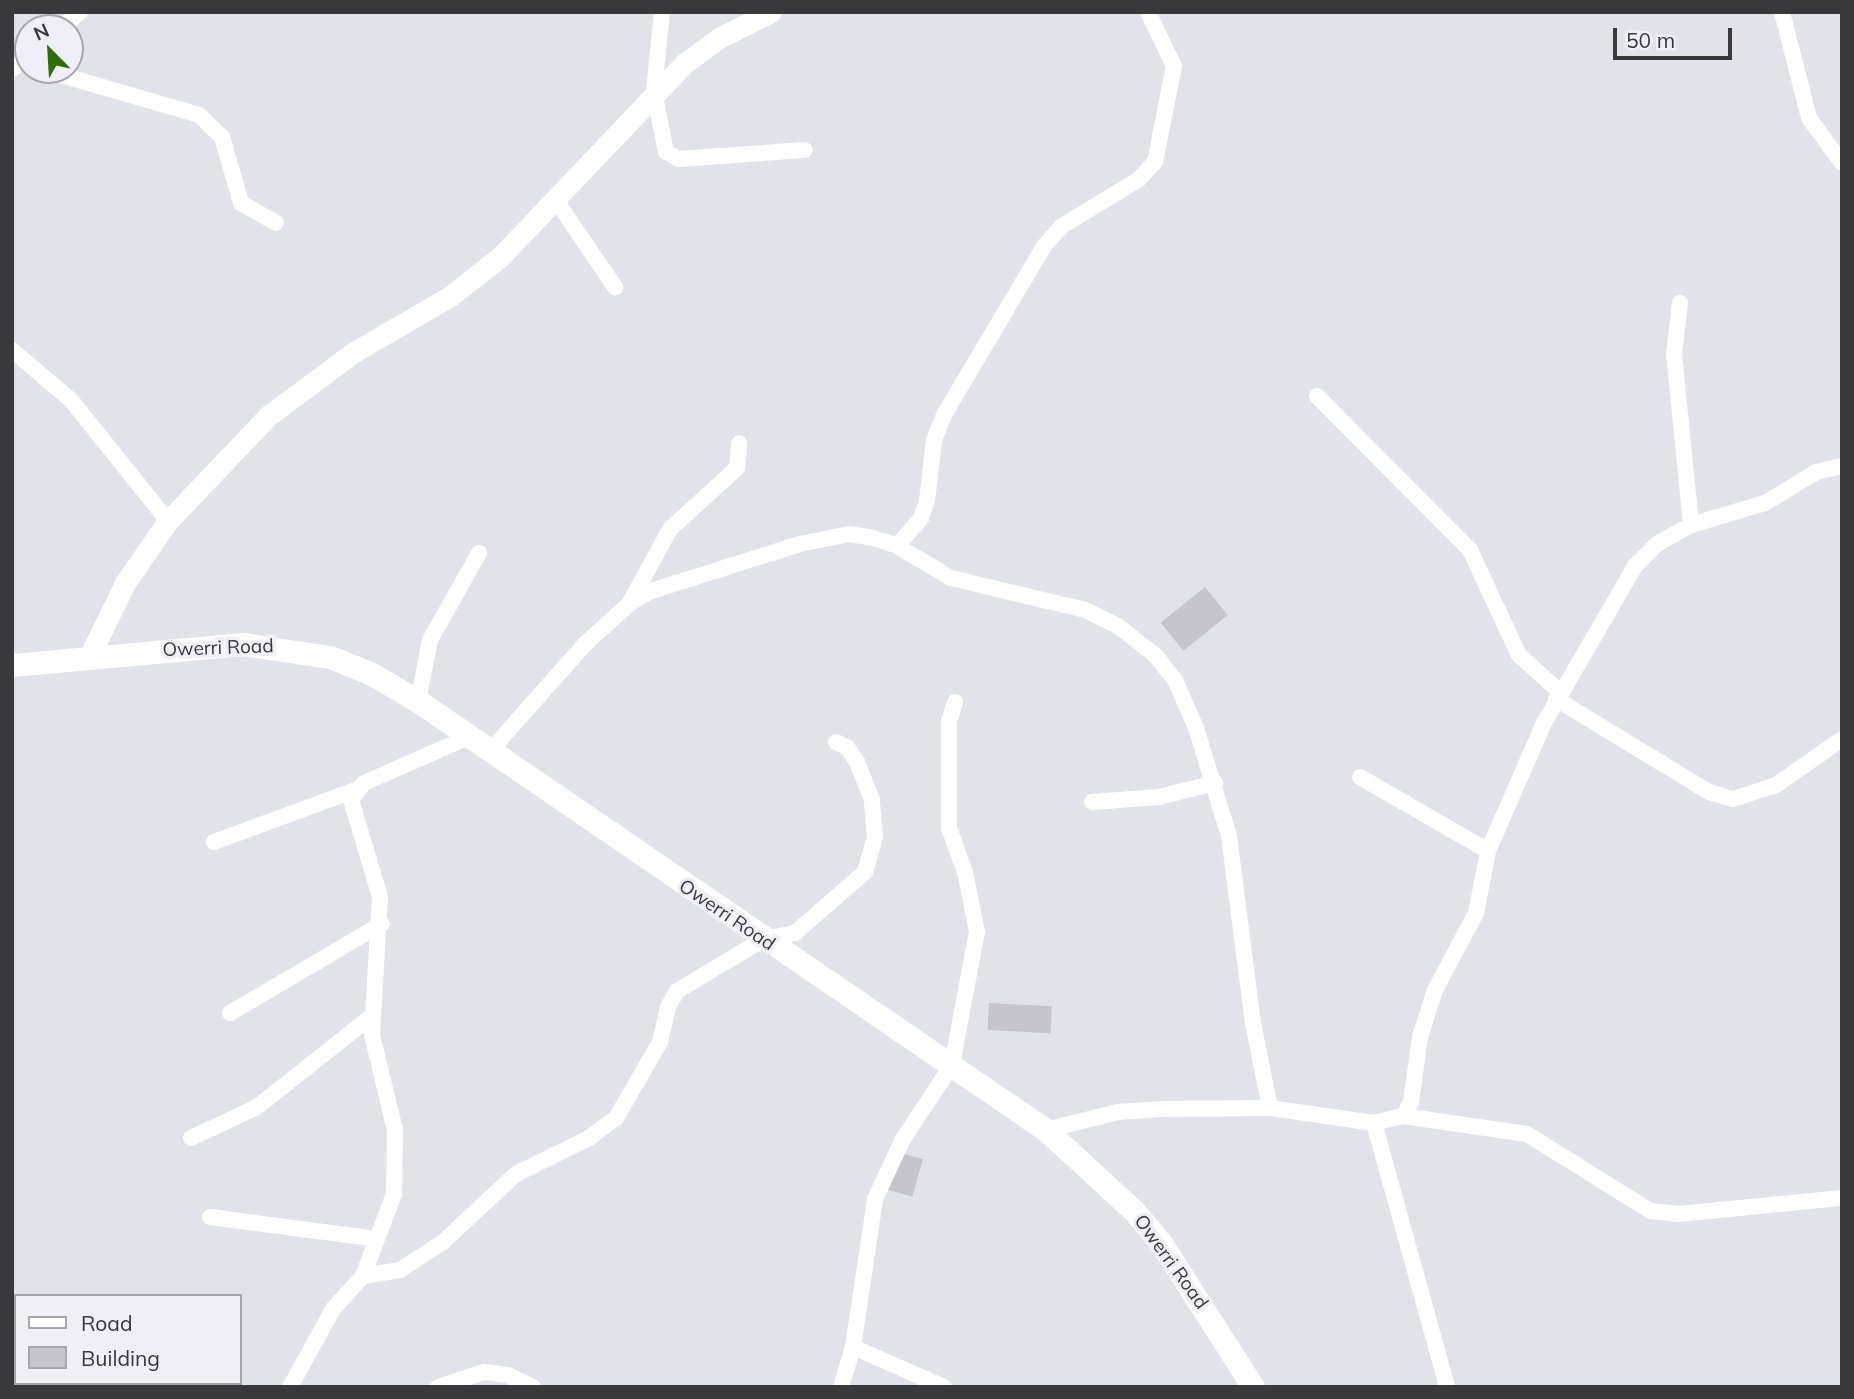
<!DOCTYPE html>
<style>
body{margin:0}
#map{position:relative;width:1854px;height:1399px;overflow:hidden;background:#e2e2e9;font-family:Mulish,sans-serif}
div>[style]{position:absolute}
[style*='--x']{left:calc(var(--x)*1px);top:calc(var(--y)*1px);width:calc(var(--w)*1px);rotate:calc(var(--a)*1deg)}
.building>*{inset:0;background:#c5c5cb;transform-origin:0 0}
.minor>*{height:16px;margin:-8px;padding:0 8px;transform-origin:8px;border-radius:8px;background:#fff}
.tertiary>*{height:21px;margin:-10.5px;padding:0 10.5px;transform-origin:10.5px;border-radius:10.5px;background:#fff}
.secondary>*{height:23px;margin:-11.5px;padding:0 11.5px;transform-origin:11.5px;border-radius:11.5px;background:#fff}
span{translate:-50% -50%;white-space:nowrap;text-align:center;line-height:1.15;-webkit-text-stroke:7px #f0eff6;paint-order:stroke}
.street-label{font-size:19px;color:#39393b}
.frame{position:absolute;inset:0;border:14px solid #39393b;pointer-events:none}
.legend{position:absolute;left:14px;top:1294px;width:228px;height:91px;box-sizing:border-box;background:#f0eff6;border:2px solid #a7a6ab;margin:0;padding:9px 12px;list-style:none;font-size:21px;color:#39393b}
.legend li{display:flex;align-items:center;gap:14px;height:35px}
.legend b{width:35px;border:2px solid #a7a6ab}
.north{position:absolute;left:14px;top:14px;width:70px;height:70px;box-sizing:border-box;background:#f0eff6;border:2px solid #a7a6ab;border-radius:50%;rotate:336deg;font-size:19px;font-weight:700;line-height:28px;text-align:center;color:#39393b}
.north::after{content:'';display:block;margin:auto;width:24px;height:32px;background:#2d6e05;clip-path:polygon(50% 0,100% 100%,50% 72%,0 100%)}
.scale{position:absolute;left:1613px;top:28px;width:119px;height:32px;box-sizing:border-box;border:4px solid #39393b;border-top:0;padding-left:9px;font-size:21px;line-height:24px;white-space:nowrap;color:#39393b;-webkit-text-stroke:5px #f0eff6;paint-order:stroke}
</style>
<div id="map">
<div class="building">
<div style="left:1205px;top:587px;width:36px;height:57px;rotate:51deg"></div>
<div style="left:989px;top:1003px;width:63px;height:27px;rotate:3deg"></div>
<div style="left:898px;top:1152px;width:26px;height:39px;rotate:16deg"></div>
</div>
<div class="minor">
<div style="--x:662;--y:12;--w:79;--a:95.8"></div>
<div style="--x:654;--y:91;--w:62;--a:78.9"></div>
<div style="--x:666;--y:152;--w:15;--a:28"></div>
<div style="--x:679;--y:159;--w:126;--a:-4.1"></div>
<div style="--x:1782;--y:12;--w:109;--a:75.7"></div>
<div style="--x:1809;--y:118;--w:56;--a:53.7"></div>
<div style="--x:61;--y:28;--w:25;--a:-40"></div>
<div style="--x:12;--y:69;--w:21;--a:-39"></div>
<div style="--x:44;--y:70;--w:161;--a:16.2"></div>
<div style="--x:199;--y:115;--w:32;--a:44"></div>
<div style="--x:222;--y:137;--w:69;--a:73.9"></div>
<div style="--x:241;--y:203;--w:40;--a:29.7"></div>
<div style="--x:555;--y:199;--w:107;--a:55.7"></div>
<div style="--x:1680;--y:303;--w:51;--a:96.7"></div>
<div style="--x:1674;--y:354;--w:172;--a:84.3"></div>
<div style="--x:12;--y:350;--w:77;--a:40.3"></div>
<div style="--x:71;--y:400;--w:155;--a:51.3"></div>
<div style="--x:1317;--y:396;--w:217;--a:45.2"></div>
<div style="--x:1470;--y:550;--w:116;--a:65"></div>
<div style="--x:1519;--y:655;--w:55;--a:42.1"></div>
<div style="--x:897;--y:546;--w:37;--a:-49"></div>
<div style="--x:921;--y:518;--w:18;--a:-71"></div>
<div style="--x:927;--y:501;--w:61;--a:-83.5"></div>
<div style="--x:934;--y:440;--w:29;--a:-68"></div>
<div style="--x:945;--y:413;--w:194;--a:-59.3"></div>
<div style="--x:1044;--y:246;--w:27;--a:-48"></div>
<div style="--x:1062;--y:226;--w:89;--a:-31.2"></div>
<div style="--x:1138;--y:180;--w:25;--a:-47"></div>
<div style="--x:1155;--y:162;--w:98;--a:-78.8"></div>
<div style="--x:1174;--y:66;--w:60;--a:-115.7"></div>
<div style="--x:629;--y:604;--w:85;--a:-61.3"></div>
<div style="--x:670;--y:529;--w:91;--a:-42.3"></div>
<div style="--x:737;--y:468;--w:25;--a:-85"></div>
<div style="--x:1556;--y:699;--w:179;--a:31.3"></div>
<div style="--x:1709;--y:792;--w:25;--a:16"></div>
<div style="--x:1733;--y:799;--w:45;--a:-18"></div>
<div style="--x:1776;--y:785;--w:80;--a:-34.9"></div>
<div style="--x:418;--y:701;--w:62;--a:-78.9"></div>
<div style="--x:430;--y:640;--w:100;--a:-60.6"></div>
<div style="--x:490;--y:751;--w:144;--a:-48.4"></div>
<div style="--x:586;--y:643;--w:58;--a:-42.2"></div>
<div style="--x:629;--y:604;--w:26;--a:-31"></div>
<div style="--x:651;--y:591;--w:156;--a:-17.5"></div>
<div style="--x:800;--y:544;--w:50;--a:-11.5"></div>
<div style="--x:849;--y:534;--w:24;--a:9"></div>
<div style="--x:873;--y:538;--w:25;--a:18"></div>
<div style="--x:897;--y:546;--w:63;--a:30.7"></div>
<div style="--x:951;--y:578;--w:138;--a:13.4"></div>
<div style="--x:1085;--y:610;--w:37;--a:26"></div>
<div style="--x:1118;--y:626;--w:48;--a:38.3"></div>
<div style="--x:1156;--y:656;--w:31;--a:52"></div>
<div style="--x:1175;--y:680;--w:52;--a:66.4"></div>
<div style="--x:1196;--y:728;--w:113;--a:73"></div>
<div style="--x:1229;--y:836;--w:189;--a:82.7"></div>
<div style="--x:1253;--y:1023;--w:87;--a:78.7"></div>
<div style="--x:1360;--y:777;--w:148;--a:30"></div>
<div style="--x:1092;--y:802;--w:67;--a:-4.3"></div>
<div style="--x:1159;--y:797;--w:58;--a:-14"></div>
<div style="--x:214;--y:842;--w:150;--a:-20.2"></div>
<div style="--x:230;--y:1013;--w:176;--a:-30.4"></div>
<div style="--x:1403;--y:1116;--w:125;--a:8.3"></div>
<div style="--x:1527;--y:1134;--w:145;--a:32"></div>
<div style="--x:1650;--y:1211;--w:28;--a:6"></div>
<div style="--x:1678;--y:1214;--w:165;--a:-5.6"></div>
<div style="--x:1374;--y:1123;--w:30;--a:-14"></div>
<div style="--x:1403;--y:1116;--w:16;--a:-60"></div>
<div style="--x:1411;--y:1102;--w:66;--a:-82.1"></div>
<div style="--x:1420;--y:1037;--w:49;--a:-72.3"></div>
<div style="--x:1435;--y:990;--w:87;--a:-62"></div>
<div style="--x:1476;--y:913;--w:63;--a:-79"></div>
<div style="--x:1488;--y:851;--w:140;--a:-66.4"></div>
<div style="--x:1544;--y:723;--w:181;--a:-59.9"></div>
<div style="--x:1635;--y:566;--w:31;--a:-45"></div>
<div style="--x:1657;--y:544;--w:39;--a:-29"></div>
<div style="--x:1691;--y:525;--w:77;--a:-16.6"></div>
<div style="--x:1765;--y:503;--w:60;--a:-31.3"></div>
<div style="--x:1816;--y:472;--w:27;--a:-13"></div>
<div style="--x:1046;--y:1130;--w:74;--a:-14"></div>
<div style="--x:1118;--y:1112;--w:44;--a:-3.9"></div>
<div style="--x:1162;--y:1109;--w:108;--a:-0.5"></div>
<div style="--x:1270;--y:1108;--w:105;--a:8.2"></div>
<div style="--x:1374;--y:1123;--w:274;--a:74.5"></div>
<div style="--x:191;--y:1138;--w:73;--a:-25.2"></div>
<div style="--x:257;--y:1107;--w:147;--a:-38.4"></div>
<div style="--x:210;--y:1217;--w:168;--a:7.5"></div>
<div style="--x:363;--y:1276;--w:37;--a:-9"></div>
<div style="--x:400;--y:1270;--w:51;--a:-33.1"></div>
<div style="--x:443;--y:1242;--w:100;--a:-43"></div>
<div style="--x:516;--y:1174;--w:81;--a:-26.3"></div>
<div style="--x:589;--y:1138;--w:34;--a:-37"></div>
<div style="--x:616;--y:1118;--w:88;--a:-59.9"></div>
<div style="--x:660;--y:1042;--w:36;--a:-77"></div>
<div style="--x:668;--y:1007;--w:18;--a:-61"></div>
<div style="--x:677;--y:991;--w:101;--a:-30.9"></div>
<div style="--x:764;--y:939;--w:32;--a:-11"></div>
<div style="--x:795;--y:933;--w:93;--a:-41.1"></div>
<div style="--x:865;--y:872;--w:36;--a:-74"></div>
<div style="--x:875;--y:837;--w:37;--a:-95"></div>
<div style="--x:872;--y:800;--w:41;--a:-111.5"></div>
<div style="--x:857;--y:762;--w:18;--a:-124"></div>
<div style="--x:847;--y:747;--w:12;--a:-156"></div>
<div style="--x:853;--y:1347;--w:99;--a:23.7"></div>
<div style="--x:12;--y:1353;--w:5;--a:37"></div>
<div style="--x:57;--y:1383;--w:7;--a:34"></div>
<div style="--x:290;--y:1387;--w:89;--a:-61.1"></div>
<div style="--x:333;--y:1309;--w:45;--a:-47.7"></div>
<div style="--x:363;--y:1276;--w:88;--a:-69.3"></div>
<div style="--x:394;--y:1194;--w:64;--a:-89.1"></div>
<div style="--x:395;--y:1130;--w:98;--a:-103.6"></div>
<div style="--x:372;--y:1035;--w:138;--a:-86.7"></div>
<div style="--x:380;--y:897;--w:101;--a:-106.6"></div>
<div style="--x:351;--y:800;--w:21;--a:-53"></div>
<div style="--x:364;--y:783;--w:115;--a:-23.7"></div>
<div style="--x:438;--y:1387;--w:48;--a:-18.1"></div>
<div style="--x:484;--y:1372;--w:24;--a:7"></div>
<div style="--x:508;--y:1375;--w:28;--a:26"></div>
<div style="--x:841;--y:1387;--w:42;--a:-73.3"></div>
<div style="--x:853;--y:1347;--w:150;--a:-81.5"></div>
<div style="--x:875;--y:1199;--w:66;--a:-65"></div>
<div style="--x:903;--y:1139;--w:89;--a:-56.5"></div>
<div style="--x:952;--y:1065;--w:135;--a:-79.4"></div>
<div style="--x:977;--y:932;--w:61;--a:-101.3"></div>
<div style="--x:965;--y:872;--w:47;--a:-110"></div>
<div style="--x:949;--y:828;--w:106;--a:-90"></div>
<div style="--x:949;--y:722;--w:21;--a:-73"></div>
</div>
<div class="tertiary">
<div style="--x:90;--y:655;--w:80;--a:-64.1"></div>
<div style="--x:125;--y:583;--w:75;--a:-55.3"></div>
<div style="--x:168;--y:521;--w:145;--a:-46.4"></div>
<div style="--x:268;--y:416;--w:107;--a:-36.7"></div>
<div style="--x:354;--y:352;--w:110;--a:-30.1"></div>
<div style="--x:449;--y:297;--w:65;--a:-38.1"></div>
<div style="--x:500;--y:257;--w:268;--a:-46.4"></div>
<div style="--x:685;--y:63;--w:42;--a:-36.3"></div>
<div style="--x:719;--y:38;--w:58;--a:-26.6"></div>
</div>
<div class="secondary">
<div style="--x:12;--y:665;--w:232;--a:-5.2"></div>
<div style="--x:243;--y:644;--w:88;--a:8.5"></div>
<div style="--x:330;--y:657;--w:43;--a:21.8"></div>
<div style="--x:370;--y:673;--w:56;--a:30.3"></div>
<div style="--x:418;--y:701;--w:761;--a:34.34"></div>
<div style="--x:1046;--y:1130;--w:120;--a:42.6"></div>
<div style="--x:1134;--y:1211;--w:42;--a:49.8"></div>
<div style="--x:1161;--y:1243;--w:171;--a:57.4"></div>
</div>
<div class="street-label">
<span style="left:218px;top:648px;rotate:-2deg">Owerri Road</span>
<span style="left:727px;top:915px;rotate:34deg">Owerri Road</span>
<span style="left:1171px;top:1262px;rotate:54deg">Owerri Road</span>
</div>
<div class="frame"></div>
<ul class="legend">
<li><b style="height:9px;background:#fff"></b>Road</li>
<li><b style="height:19px;background:#c5c5cb"></b>Building</li>
</ul>
<div class="north">N</div>
<div class="scale">50 m</div>
</div>
